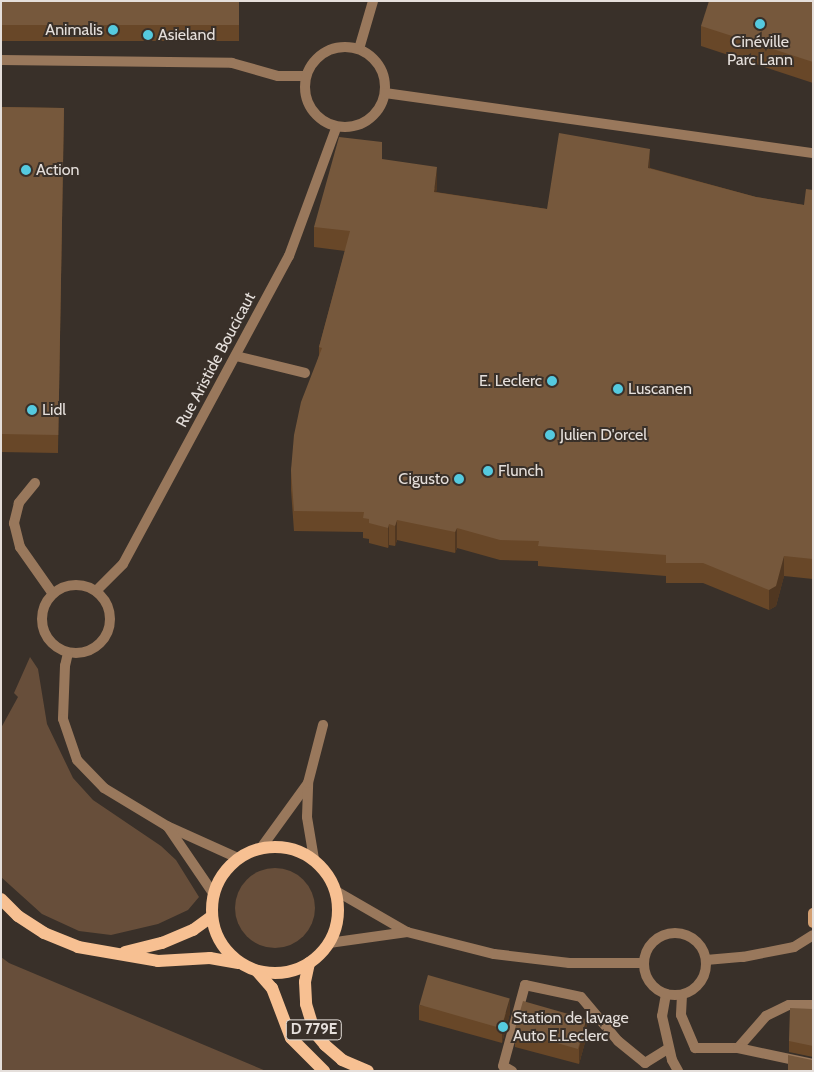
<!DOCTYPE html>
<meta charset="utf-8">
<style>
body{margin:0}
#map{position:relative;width:814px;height:1072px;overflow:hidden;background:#393029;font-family:Cabin,sans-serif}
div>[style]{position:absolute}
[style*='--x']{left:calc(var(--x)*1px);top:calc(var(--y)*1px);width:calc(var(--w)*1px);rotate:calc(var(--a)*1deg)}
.green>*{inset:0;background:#674e3a}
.round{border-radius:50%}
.lane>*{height:10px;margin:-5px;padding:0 5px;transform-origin:5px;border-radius:5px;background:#99785c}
.street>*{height:10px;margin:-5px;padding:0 5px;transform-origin:5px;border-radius:5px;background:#99785c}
.street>.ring{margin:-5px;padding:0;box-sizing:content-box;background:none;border:10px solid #99785c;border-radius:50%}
.secondary>*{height:10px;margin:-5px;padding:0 5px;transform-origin:5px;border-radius:5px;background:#d39f71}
.primary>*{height:12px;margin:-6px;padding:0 6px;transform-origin:6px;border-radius:6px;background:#f7c092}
.primary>.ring{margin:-6px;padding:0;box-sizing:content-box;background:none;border:12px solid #f7c092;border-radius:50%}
.wall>*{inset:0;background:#684728;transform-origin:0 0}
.shaded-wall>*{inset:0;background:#503721}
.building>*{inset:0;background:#76583c;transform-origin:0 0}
.dots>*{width:14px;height:14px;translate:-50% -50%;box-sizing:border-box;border:2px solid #393029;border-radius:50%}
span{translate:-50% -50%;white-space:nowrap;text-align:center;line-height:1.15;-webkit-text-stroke:4px #393029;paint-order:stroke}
.shield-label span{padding:1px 4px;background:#393029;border:1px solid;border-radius:4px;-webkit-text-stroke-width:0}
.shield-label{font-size:15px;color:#e5dfdb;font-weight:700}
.poi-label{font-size:16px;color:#e5dfdb}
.right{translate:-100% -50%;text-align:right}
.left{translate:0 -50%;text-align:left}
.street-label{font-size:16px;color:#e5dfdb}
.frame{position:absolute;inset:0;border:2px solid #e5dfdb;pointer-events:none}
</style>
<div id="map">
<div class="green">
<div style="clip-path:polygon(30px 657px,38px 669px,47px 724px,73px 778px,93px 800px,161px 846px,176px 860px,199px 897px,188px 910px,158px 924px,111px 935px,79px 931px,42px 914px,1px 877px,1px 728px,18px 697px,14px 693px)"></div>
<div class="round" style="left:235px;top:868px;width:80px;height:80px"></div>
<div style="clip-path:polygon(1px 957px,9px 963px,266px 1071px,1px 1071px)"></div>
</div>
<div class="lane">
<div style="--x:1;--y:60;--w:231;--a:0.7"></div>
<div style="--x:232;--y:63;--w:48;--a:15.8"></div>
<div style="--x:278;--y:76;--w:27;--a:0"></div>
<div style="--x:236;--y:356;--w:71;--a:13.8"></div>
<div style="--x:35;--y:483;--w:26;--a:129"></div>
<div style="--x:19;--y:503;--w:21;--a:104"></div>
<div style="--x:14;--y:523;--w:25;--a:76"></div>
<div style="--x:20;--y:547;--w:57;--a:54.9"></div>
<div style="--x:666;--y:994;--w:22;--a:100"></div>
<div style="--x:662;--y:1016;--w:45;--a:77.2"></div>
<div style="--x:672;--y:1060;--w:13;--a:61"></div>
<div style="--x:682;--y:995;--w:20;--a:93"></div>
<div style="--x:681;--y:1015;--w:36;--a:67"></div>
<div style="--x:695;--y:1048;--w:43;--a:0"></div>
<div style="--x:738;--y:1048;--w:43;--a:-48.8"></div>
<div style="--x:766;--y:1016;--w:25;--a:-26"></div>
<div style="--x:789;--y:1005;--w:24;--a:0"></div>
<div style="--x:738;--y:1048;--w:77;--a:12"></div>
<div style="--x:512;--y:1071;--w:10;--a:-151"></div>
<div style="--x:503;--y:1066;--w:84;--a:-74.8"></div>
<div style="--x:525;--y:985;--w:57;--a:12.1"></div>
<div style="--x:581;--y:997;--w:57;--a:49.9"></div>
<div style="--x:618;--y:1041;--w:35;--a:39"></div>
<div style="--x:645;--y:1063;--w:28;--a:-32"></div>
</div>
<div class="street">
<div class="ring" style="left:305px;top:47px;width:70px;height:70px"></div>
<div style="--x:359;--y:49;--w:50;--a:-73.7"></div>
<div style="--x:385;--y:93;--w:432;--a:8"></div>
<div class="ring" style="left:42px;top:585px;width:58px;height:58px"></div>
<div style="--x:96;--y:591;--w:38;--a:-45"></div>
<div style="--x:123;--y:564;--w:350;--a:-61.7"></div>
<div style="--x:289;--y:256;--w:136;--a:-69.8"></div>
<div style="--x:68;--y:653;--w:13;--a:103"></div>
<div style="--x:65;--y:666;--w:53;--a:92.2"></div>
<div style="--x:63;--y:719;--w:43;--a:71.1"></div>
<div style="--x:77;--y:760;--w:39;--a:46"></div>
<div style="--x:104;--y:788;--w:74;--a:31.1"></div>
<div style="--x:167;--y:826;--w:78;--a:24.3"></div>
<div style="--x:168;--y:827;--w:80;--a:55.7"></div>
<div style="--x:261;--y:848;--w:80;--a:-54.1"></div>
<div style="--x:314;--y:859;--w:43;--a:-99.5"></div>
<div style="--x:307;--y:817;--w:34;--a:-88"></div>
<div style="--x:308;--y:783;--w:60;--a:-75.5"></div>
<div style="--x:336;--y:891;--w:82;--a:30"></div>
<div style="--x:407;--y:932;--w:90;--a:14.2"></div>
<div style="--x:494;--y:954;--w:76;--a:6.8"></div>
<div style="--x:569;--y:963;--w:75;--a:0"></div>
<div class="ring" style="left:644px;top:933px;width:52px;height:52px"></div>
<div style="--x:329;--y:943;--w:79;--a:-8"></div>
<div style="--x:706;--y:960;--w:37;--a:-5"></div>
<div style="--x:743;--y:957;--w:52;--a:-11.1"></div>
<div style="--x:794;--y:947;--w:22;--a:-32"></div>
</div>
<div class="secondary">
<div style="--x:813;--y:913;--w:10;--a:90"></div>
</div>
<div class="primary">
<div class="ring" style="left:212px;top:847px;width:114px;height:114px"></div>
<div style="--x:1;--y:899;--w:24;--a:45"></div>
<div style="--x:18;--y:916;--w:31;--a:33"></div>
<div style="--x:44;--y:933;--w:37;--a:22"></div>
<div style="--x:78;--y:947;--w:81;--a:9.9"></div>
<div style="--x:158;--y:961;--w:52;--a:-3.3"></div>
<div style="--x:210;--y:958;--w:29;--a:10"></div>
<div style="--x:125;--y:952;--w:38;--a:-14"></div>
<div style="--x:162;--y:943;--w:34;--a:-23"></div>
<div style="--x:193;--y:930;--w:22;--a:-36"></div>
<div style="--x:309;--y:963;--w:19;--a:102"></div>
<div style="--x:305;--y:982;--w:22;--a:87"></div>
<div style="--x:306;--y:1004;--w:30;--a:73"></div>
<div style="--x:315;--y:1033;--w:16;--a:50"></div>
<div style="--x:325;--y:1045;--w:23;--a:41"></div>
<div style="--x:342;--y:1060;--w:28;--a:23"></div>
<div style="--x:257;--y:971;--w:23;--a:49"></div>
<div style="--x:272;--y:988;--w:53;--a:69.2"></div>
<div style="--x:291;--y:1038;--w:47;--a:45"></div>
</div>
<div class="wall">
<div style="left:2px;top:1px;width:237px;height:40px"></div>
<div style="clip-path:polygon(813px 1px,813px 83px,701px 46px,701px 26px)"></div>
<div style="left:1px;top:107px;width:63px;height:345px;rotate:1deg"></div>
<div style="clip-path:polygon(650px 168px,756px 197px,804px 205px,813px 190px,813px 579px,784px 576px,776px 606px,769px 610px,703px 583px,666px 583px,666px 576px,538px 566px,538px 561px,500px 560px,457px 548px,455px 553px,397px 540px,395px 546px,389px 545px,388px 548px,369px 543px,369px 539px,363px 538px,363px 532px,294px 531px,291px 490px,291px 470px,319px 355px,319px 347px,345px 251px,314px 247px,314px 227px,437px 187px,436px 192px,547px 209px)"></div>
<div style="clip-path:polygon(419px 1005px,510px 1013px,502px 1043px,419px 1020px)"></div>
<div style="clip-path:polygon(813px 1009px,813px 1057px,789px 1052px,789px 1041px)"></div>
<div style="clip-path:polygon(515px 1031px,587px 1035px,579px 1064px,515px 1047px)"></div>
</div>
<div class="shaded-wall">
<div style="clip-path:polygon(650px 149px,650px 169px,648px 168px)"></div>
<div style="clip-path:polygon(437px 167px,437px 187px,434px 212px,434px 192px)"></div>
<div style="clip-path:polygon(397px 520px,397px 540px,395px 546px,395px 526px)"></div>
<div style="clip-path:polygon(389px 524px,389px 545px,388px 548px,388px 528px)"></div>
<div style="clip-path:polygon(457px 528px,457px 548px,455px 553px,455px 532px)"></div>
<div style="clip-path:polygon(784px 556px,784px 576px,776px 606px,769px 610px,769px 590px)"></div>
<div style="clip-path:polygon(510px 998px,510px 1013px,502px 1043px,502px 1027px)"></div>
<div style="clip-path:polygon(587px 1019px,587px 1035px,579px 1064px,579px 1048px)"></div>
</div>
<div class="building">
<div style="left:2px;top:1px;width:237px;height:24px"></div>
<div style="clip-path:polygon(709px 1px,813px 1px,813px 62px,701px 26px)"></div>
<div style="left:1px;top:107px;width:63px;height:327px;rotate:1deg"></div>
<div style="clip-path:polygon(559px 133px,650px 149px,648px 168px,756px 197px,804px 205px,806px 189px,813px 190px,813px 559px,784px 556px,776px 586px,769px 590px,703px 563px,666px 563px,666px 555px,538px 546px,539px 541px,500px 540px,457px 528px,455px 532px,397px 520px,395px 526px,389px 524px,388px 528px,369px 523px,369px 519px,363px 518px,364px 512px,294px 511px,291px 470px,294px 435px,301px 402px,322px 348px,319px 347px,350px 231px,314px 227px,339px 137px,382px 142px,382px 159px,437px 167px,434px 192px,547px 209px)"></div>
<div style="left:428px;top:975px;width:85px;height:31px;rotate:16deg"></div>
<div style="left:523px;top:1001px;width:66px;height:31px;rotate:16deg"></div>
<div style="clip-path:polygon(790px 1008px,813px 1009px,813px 1046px,789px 1041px)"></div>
<div style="clip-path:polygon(788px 1055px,812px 1060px,813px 1059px,813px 1071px,788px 1071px)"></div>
</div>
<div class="dots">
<div style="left:760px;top:24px;background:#55cadf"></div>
<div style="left:113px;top:30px;background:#55cadf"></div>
<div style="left:148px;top:35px;background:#55cadf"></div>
<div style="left:26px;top:170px;background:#55cadf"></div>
<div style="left:552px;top:381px;background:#55cadf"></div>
<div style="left:618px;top:389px;background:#55cadf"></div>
<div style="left:32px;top:410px;background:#55cadf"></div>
<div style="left:550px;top:435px;background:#55cadf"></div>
<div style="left:488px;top:471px;background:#55cadf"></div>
<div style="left:459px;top:479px;background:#55cadf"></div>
<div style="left:503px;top:1027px;background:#55cadf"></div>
</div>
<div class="shield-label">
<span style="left:314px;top:1030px">D 779E</span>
</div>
<div class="poi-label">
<span class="right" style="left:103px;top:30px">Animalis</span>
<span class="left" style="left:158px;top:35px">Asieland</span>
<span style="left:760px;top:51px">Cinéville<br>Parc Lann</span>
<span class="left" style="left:36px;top:170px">Action</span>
<span class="right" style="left:542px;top:381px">E. Leclerc</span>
<span class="left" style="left:628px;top:389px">Luscanen</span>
<span class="left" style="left:42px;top:410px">Lidl</span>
<span class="left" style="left:560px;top:435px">Julien D'orcel</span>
<span class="left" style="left:498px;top:471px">Flunch</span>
<span class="right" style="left:449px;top:479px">Cigusto</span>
<span class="left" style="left:513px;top:1027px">Station de lavage<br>Auto E.Leclerc</span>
</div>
<div class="street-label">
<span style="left:216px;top:360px;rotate:-62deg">Rue Aristide Boucicaut</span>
</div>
<div class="frame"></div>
</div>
